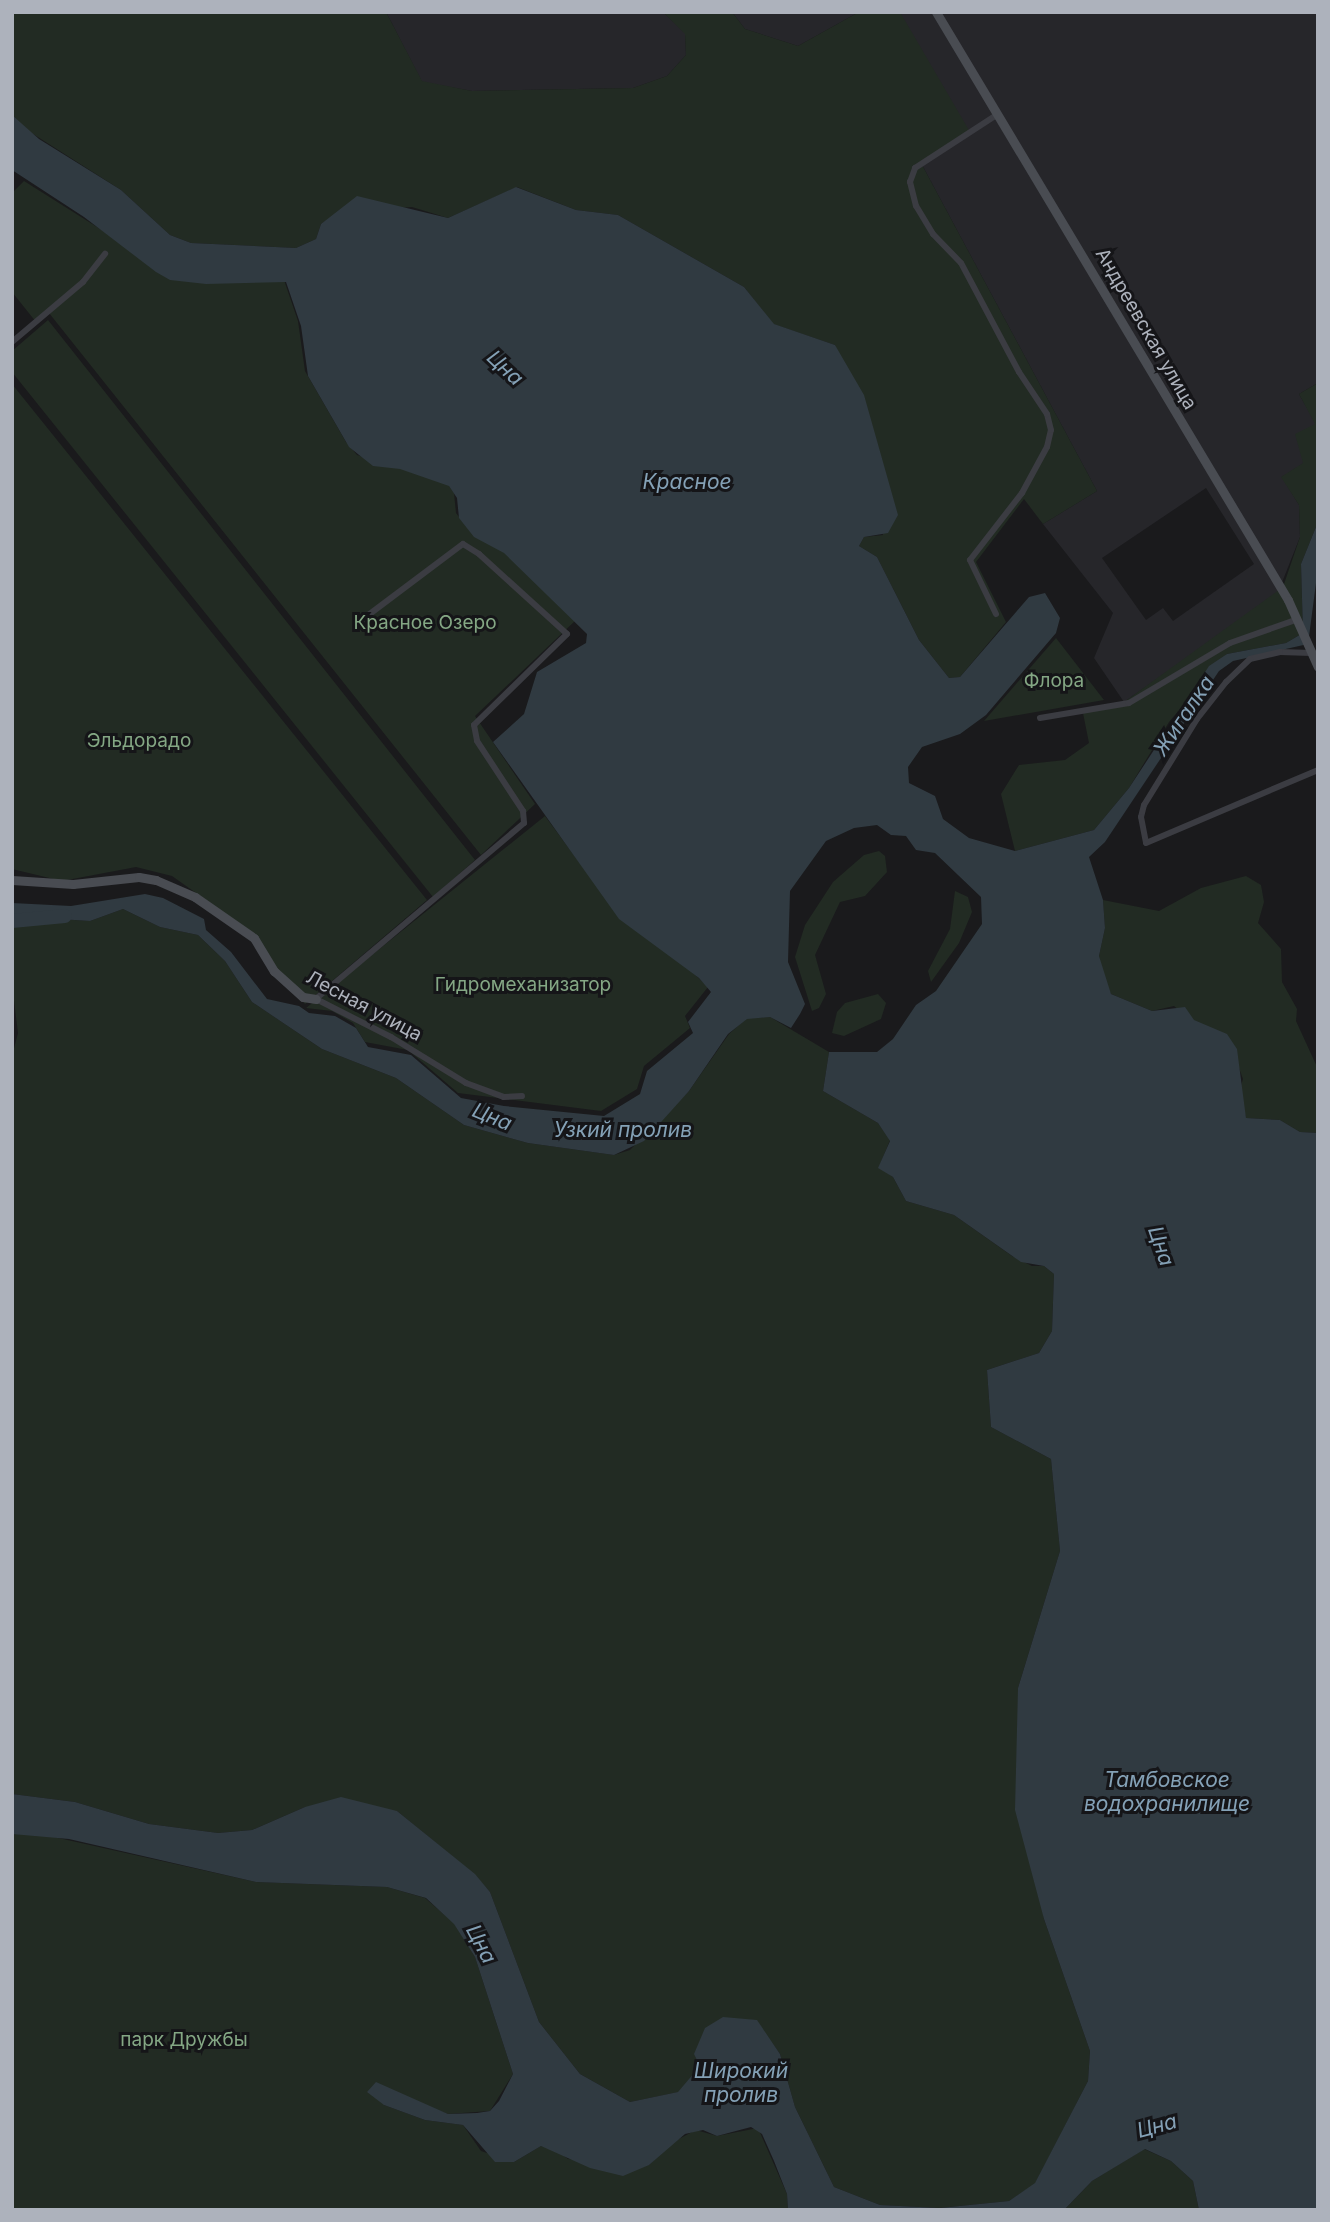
<!DOCTYPE html>
<meta charset="utf-8">
<style>
body{margin:0}
#map{position:relative;width:1330px;height:2222px;overflow:hidden;background:#1a1a1c;font-family:Inter,sans-serif}
div>[style]{position:absolute}
[style*='--x']{left:calc(var(--x)*1px);top:calc(var(--y)*1px);width:calc(var(--w)*1px);rotate:calc(var(--a)*1deg)}
.built>*{inset:0;background:#26262a}
.green>*{inset:0;background:#222b23}
.water>*{inset:0;background:#303a41}
.river>*{height:14px;margin:-7px;padding:0 7px;transform-origin:7px;border-radius:7px;background:#303a41}
.street>*{height:6px;margin:-3px;padding:0 3px;transform-origin:3px;border-radius:3px;background:#3b3c42}
.secondary>*{height:9px;margin:-4.5px;padding:0 4.5px;transform-origin:4.5px;border-radius:4.5px;background:#494c52}
span{translate:-50% -50%;white-space:nowrap;text-align:center;line-height:1.15;-webkit-text-stroke:6px #151518;paint-order:stroke}
.street-label{font-size:19px;color:#adb2bc}
.park-label{font-size:19px;color:#84a784}
.water-label{font-size:21px;color:#84a1b6;font-style:italic}
.frame{position:absolute;inset:0;border:14px solid #adb2bc;pointer-events:none}
</style>
<div id="map">
<div class="built">
<div style="clip-path:polygon(386px 12px,663px 12px,685px 33px,686px 55px,667px 76px,633px 88px,472px 91px,422px 82px)"></div>
<div style="clip-path:polygon(732px 12px,859px 12px,798px 46px,745px 29px)"></div>
<div style="clip-path:polygon(evenodd,900px 12px,1318px 12px,1318px 383px,1299px 394px,1316px 424px,1304px 463px,1282px 477px,1299px 505px,1300px 537px,1277px 595px,1124px 702px,1094px 658px,1113px 613px,1043px 524px,1097px 491px,921px 163px,900px 12px,1206px 488px,1254px 564px,1173px 621px,1163px 608px,1146px 620px,1102px 558px,1206px 488px)"></div>
</div>
<div class="green">
<div style="clip-path:polygon(12px 12px,386px 12px,422px 81px,472px 91px,633px 88px,667px 76px,686px 55px,685px 34px,663px 12px,732px 12px,745px 29px,798px 46px,859px 12px,900px 12px,970px 132px,921px 163px,1097px 491px,1043px 524px,1024px 499px,976px 562px,1006px 622px,960px 677px,949px 678px,919px 640px,877px 557px,859px 546px,864px 537px,883px 535px,835px 345px,773px 324px,744px 287px,618px 215px,576px 210px,517px 187px,448px 218px,412px 207px,339px 212px,321px 224px,316px 239px,296px 248px,191px 243px,170px 235px,121px 190px,19px 125px,12px 115px)"></div>
<div style="clip-path:polygon(24px 181px,124px 244px,283px 277px,298px 321px,305px 371px,346px 442px,357px 455px,446px 481px,454px 493px,456px 513px,471px 532px,492px 541px,576px 620px,475px 716px,535px 804px,481px 855px,49px 313px,36px 322px,12px 292px,12px 193px)"></div>
<div style="clip-path:polygon(48px 320px,475px 860px,433px 897px,12px 372px,12px 351px)"></div>
<div style="clip-path:polygon(1318px 383px,1318px 522px,1301px 564px,1303px 633px,1286px 643px,1227px 654px,1169px 722px,1129px 788px,1094px 830px,1015px 851px,1001px 794px,1019px 765px,1065px 760px,1089px 743px,1083px 713px,1124px 702px,1283px 587px,1300px 537px,1299px 505px,1281px 477px,1303px 463px,1295px 434px,1315px 424px,1299px 394px)"></div>
<div style="clip-path:polygon(12px 384px,427px 900px,305px 1004px,240px 924px,172px 876px,136px 867px,62px 881px,12px 869px)"></div>
<div style="clip-path:polygon(1056px 638px,1104px 700px,984px 721px)"></div>
<div style="clip-path:polygon(545px 816px,585px 870px,708px 987px,685px 1016px,690px 1028px,644px 1066px,637px 1089px,601px 1111px,458px 1093px,408px 1050px,365px 1042px,353px 1023px,332px 1011px,306px 1008px)"></div>
<div style="clip-path:polygon(879px 851px,885px 856px,887px 872px,865px 896px,840px 902px,815px 955px,826px 994px,819px 1008px,812px 1011px,795px 957px,805px 925px,833px 882px,864px 855px)"></div>
<div style="clip-path:polygon(1246px 876px,1261px 885px,1264px 902px,1258px 923px,1281px 949px,1282px 982px,1297px 1009px,1296px 1021px,1318px 1069px,1318px 1133px,1300px 1132px,1280px 1120px,1246px 1118px,1239px 1092px,1243px 1079px,1235px 1057px,1174px 1006px,1152px 1011px,1111px 994px,1102px 974px,1099px 956px,1105px 928px,1103px 900px,1159px 911px,1201px 888px)"></div>
<div style="clip-path:polygon(955px 891px,968px 897px,972px 912px,959px 943px,931px 982px,928px 971px,950px 929px)"></div>
<div style="clip-path:polygon(123px 909px,160px 927px,198px 935px,225px 961px,252px 1002px,322px 1049px,396px 1078px,464px 1125px,528px 1143px,614px 1155px,630px 1150px,689px 1091px,729px 1034px,747px 1018px,770px 1017px,829px 1052px,823px 1091px,878px 1123px,890px 1140px,879px 1167px,893px 1177px,906px 1201px,954px 1215px,1012px 1256px,1032px 1266px,1044px 1266px,1054px 1274px,1052px 1331px,1039px 1353px,987px 1370px,991px 1427px,1051px 1459px,1060px 1551px,1018px 1688px,1044px 1919px,1090px 2051px,1088px 2081px,1035px 2184px,1009px 2201px,940px 2208px,880px 2205px,834px 2187px,795px 2107px,780px 2054px,756px 2020px,700px 2066px,679px 2092px,630px 2102px,580px 2074px,539px 2022px,490px 1892px,474px 1874px,397px 1811px,305px 1807px,252px 1830px,218px 1833px,149px 1824px,75px 1802px,12px 1794px,12px 1056px,18px 1033px,12px 985px,12px 916px,90px 921px)"></div>
<div style="clip-path:polygon(878px 994px,886px 1003px,881px 1019px,844px 1036px,832px 1033px,837px 1012px,845px 1003px)"></div>
<div style="clip-path:polygon(36px 1833px,256px 1882px,387px 1887px,425px 1898px,454px 1923px,475px 1957px,513px 2074px,490px 2111px,448px 2114px,419px 2104px,384px 2105px,425px 2120px,463px 2125px,481px 2151px,514px 2162px,541px 2146px,554px 2148px,568px 2159px,649px 2165px,673px 2142px,696px 2130px,717px 2136px,758px 2128px,787px 2194px,788px 2210px,12px 2210px,12px 1834px)"></div>
<div style="clip-path:polygon(1144px 2149px,1171px 2161px,1193px 2181px,1199px 2210px,1064px 2210px,1092px 2181px)"></div>
</div>
<div class="water">
<div style="clip-path:polygon(12px 115px,39px 139px,121px 190px,170px 235px,191px 243px,296px 248px,316px 239px,321px 224px,357px 196px,448px 218px,516px 187px,576px 210px,618px 215px,744px 287px,774px 324px,835px 345px,864px 395px,898px 515px,888px 533px,864px 537px,859px 546px,877px 557px,919px 640px,949px 678px,960px 677px,1029px 597px,1045px 593px,1060px 618px,1056px 633px,986px 715px,960px 734px,922px 747px,908px 767px,909px 783px,935px 796px,943px 819px,969px 838px,1015px 851px,1094px 830px,1129px 788px,1209px 666px,1227px 654px,1286px 643px,1303px 633px,1301px 564px,1318px 522px,1318px 568px,1308px 644px,1233px 661px,1219px 671px,1105px 842px,1089px 857px,1103px 900px,1105px 928px,1099px 956px,1111px 994px,1152px 1011px,1185px 1007px,1194px 1020px,1227px 1034px,1237px 1049px,1246px 1118px,1280px 1120px,1300px 1132px,1318px 1133px,1318px 2210px,1199px 2210px,1193px 2181px,1171px 2161px,1145px 2149px,1092px 2181px,1064px 2210px,788px 2210px,787px 2194px,774px 2161px,762px 2134px,751px 2127px,717px 2136px,703px 2130px,685px 2134px,649px 2165px,623px 2176px,590px 2168px,541px 2146px,514px 2162px,495px 2162px,463px 2125px,425px 2120px,384px 2105px,367px 2092px,376px 2082px,448px 2114px,477px 2113px,490px 2111px,499px 2101px,513px 2074px,475px 1957px,454px 1924px,426px 1898px,387px 1887px,256px 1882px,69px 1839px,12px 1834px,12px 1794px,75px 1802px,149px 1824px,218px 1833px,252px 1830px,305px 1807px,341px 1797px,397px 1811px,475px 1874px,490px 1892px,539px 2022px,580px 2074px,630px 2102px,678px 2092px,700px 2066px,694px 2054px,705px 2028px,723px 2017px,757px 2020px,780px 2054px,795px 2107px,834px 2187px,880px 2205px,940px 2208px,1009px 2201px,1035px 2183px,1088px 2081px,1090px 2051px,1044px 1919px,1015px 1810px,1018px 1688px,1060px 1551px,1051px 1459px,991px 1427px,987px 1370px,1039px 1353px,1052px 1331px,1054px 1274px,1044px 1266px,1021px 1262px,954px 1215px,906px 1201px,893px 1177px,878px 1168px,890px 1141px,878px 1123px,823px 1091px,829px 1052px,877px 1052px,893px 1039px,916px 1005px,936px 991px,982px 924px,981px 897px,935px 853px,916px 850px,906px 836px,891px 835px,877px 825px,854px 828px,826px 841px,790px 891px,788px 962px,805px 1004px,800px 1014px,791px 1028px,770px 1017px,747px 1019px,728px 1034px,689px 1091px,644px 1141px,614px 1155px,528px 1143px,464px 1125px,396px 1078px,322px 1049px,252px 1002px,225px 961px,198px 935px,160px 927px,123px 909px,90px 921px,12px 916px,12px 903px,71px 906px,145px 894px,163px 898px,204px 919px,206px 930px,231px 952px,267px 999px,299px 1006px,309px 1013px,335px 1016px,356px 1028px,368px 1047px,411px 1055px,461px 1098px,504px 1106px,604px 1116px,640px 1094px,647px 1071px,693px 1033px,688px 1022px,711px 992px,699px 978px,619px 919px,493px 742px,524px 714px,537px 672px,586px 643px,587px 634px,504px 553px,474px 537px,459px 518px,457px 498px,449px 486px,400px 469px,373px 466px,349px 447px,308px 376px,301px 326px,286px 282px,206px 284px,170px 280px,156px 272px,84px 217px,12px 170px)"></div>
</div>
<div class="river">
<div style="--x:12;--y:921;--w:53;--a:-5.4"></div>
</div>
<div class="street">
<div style="--x:12;--y:342;--w:93;--a:-40.2"></div>
<div style="--x:83;--y:282;--w:36;--a:-52"></div>
<div style="--x:996;--y:614;--w:60;--a:-115.7"></div>
<div style="--x:970;--y:560;--w:85;--a:-52.2"></div>
<div style="--x:1022;--y:493;--w:52;--a:-61.5"></div>
<div style="--x:1047;--y:447;--w:17;--a:-77"></div>
<div style="--x:1051;--y:430;--w:16;--a:-104"></div>
<div style="--x:1047;--y:414;--w:50;--a:-123.7"></div>
<div style="--x:1019;--y:372;--w:123;--a:-118"></div>
<div style="--x:961;--y:263;--w:40;--a:-134"></div>
<div style="--x:933;--y:234;--w:33;--a:-121"></div>
<div style="--x:916;--y:206;--w:25;--a:-104"></div>
<div style="--x:910;--y:182;--w:15;--a:-70"></div>
<div style="--x:915;--y:168;--w:99;--a:-33"></div>
<div style="--x:359;--y:622;--w:130;--a:-36.9"></div>
<div style="--x:463;--y:544;--w:19;--a:32"></div>
<div style="--x:479;--y:554;--w:119;--a:42.3"></div>
<div style="--x:567;--y:634;--w:130;--a:135.6"></div>
<div style="--x:474;--y:725;--w:16;--a:79"></div>
<div style="--x:477;--y:741;--w:84;--a:56.7"></div>
<div style="--x:523;--y:811;--w:12;--a:85"></div>
<div style="--x:524;--y:823;--w:272;--a:139.8"></div>
<div style="--x:316;--y:999;--w:84;--a:26.9"></div>
<div style="--x:391;--y:1037;--w:88;--a:31.5"></div>
<div style="--x:466;--y:1083;--w:40;--a:20.2"></div>
<div style="--x:504;--y:1097;--w:18;--a:-3"></div>
<div style="--x:1311;--y:653;--w:31;--a:-178"></div>
<div style="--x:1280;--y:652;--w:31;--a:167"></div>
<div style="--x:1250;--y:659;--w:33;--a:136"></div>
<div style="--x:1226;--y:682;--w:47;--a:128.1"></div>
<div style="--x:1197;--y:719;--w:101;--a:121.6"></div>
<div style="--x:1144;--y:805;--w:12;--a:104"></div>
<div style="--x:1141;--y:817;--w:26;--a:79"></div>
<div style="--x:1146;--y:843;--w:187;--a:-23"></div>
<div style="--x:1040;--y:718;--w:90;--a:-9.6"></div>
<div style="--x:1129;--y:703;--w:117;--a:-30.7"></div>
<div style="--x:1230;--y:643;--w:72;--a:-19.4"></div>
</div>
<div class="secondary">
<div style="--x:936;--y:12;--w:685;--a:59.09"></div>
<div style="--x:1288;--y:600;--w:73;--a:65.9"></div>
<div style="--x:12;--y:880;--w:61;--a:3.8"></div>
<div style="--x:73;--y:884;--w:66;--a:-6.1"></div>
<div style="--x:139;--y:877;--w:17;--a:10"></div>
<div style="--x:156;--y:880;--w:43;--a:23.6"></div>
<div style="--x:195;--y:897;--w:72;--a:34.8"></div>
<div style="--x:254;--y:938;--w:39;--a:59"></div>
<div style="--x:274;--y:971;--w:39;--a:42"></div>
<div style="--x:303;--y:997;--w:13;--a:9"></div>
</div>
<div class="street-label">
<span style="left:1146px;top:329px;rotate:60deg">Андреевская улица</span>
<span style="left:364px;top:1006px;rotate:28deg">Лесная улица</span>
</div>
<div class="park-label">
<span style="left:425px;top:623px">Красное Озеро</span>
<span style="left:1054px;top:681px">Флора</span>
<span style="left:139px;top:741px">Эльдорадо</span>
<span style="left:523px;top:985px">Гидромеханизатор</span>
<span style="left:184px;top:2040px">парк Дружбы</span>
</div>
<div class="water-label">
<span style="left:505px;top:368px;rotate:43deg">Цна</span>
<span style="left:687px;top:482px">Красное</span>
<span style="left:1184px;top:716px;rotate:-56deg">Жигалка</span>
<span style="left:492px;top:1117px;rotate:22deg">Цна</span>
<span style="left:623px;top:1130px">Узкий пролив</span>
<span style="left:1161px;top:1246px;rotate:71deg">Цна</span>
<span style="left:1167px;top:1792px">Тамбовское<br>водохранилище</span>
<span style="left:481px;top:1944px;rotate:62deg">Цна</span>
<span style="left:741px;top:2083px">Широкий<br>пролив</span>
<span style="left:1157px;top:2126px;rotate:-15deg">Цна</span>
</div>
<div class="frame"></div>
</div>
